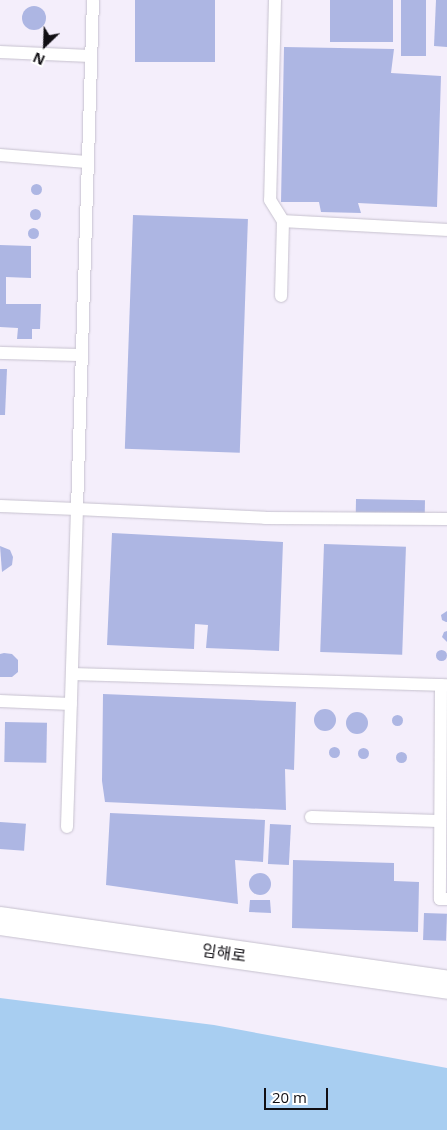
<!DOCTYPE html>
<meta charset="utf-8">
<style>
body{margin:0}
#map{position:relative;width:447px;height:1130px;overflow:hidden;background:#f4eefb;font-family:"Open Sans","Noto Sans KR",sans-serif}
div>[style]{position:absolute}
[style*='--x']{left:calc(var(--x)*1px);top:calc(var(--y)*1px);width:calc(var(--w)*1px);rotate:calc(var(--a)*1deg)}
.water>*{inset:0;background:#a8cef1}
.building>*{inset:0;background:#adb6e3;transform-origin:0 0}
.round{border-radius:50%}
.roads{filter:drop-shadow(0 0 1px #c6c1ce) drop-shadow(0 0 1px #c6c1ce)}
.lane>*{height:12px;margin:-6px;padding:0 6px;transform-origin:6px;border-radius:6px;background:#fff}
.secondary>*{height:28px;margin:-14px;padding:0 14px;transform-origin:14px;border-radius:14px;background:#fff}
span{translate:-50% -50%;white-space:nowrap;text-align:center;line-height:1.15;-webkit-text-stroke:4px #fff;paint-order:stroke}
.street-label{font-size:16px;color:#110f14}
.north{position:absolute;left:20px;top:20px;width:50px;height:50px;-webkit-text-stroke:4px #fff;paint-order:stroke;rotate:204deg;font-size:14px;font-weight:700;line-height:20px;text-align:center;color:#110f14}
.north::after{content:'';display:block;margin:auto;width:18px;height:22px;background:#110f14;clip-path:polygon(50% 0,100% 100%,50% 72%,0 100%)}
.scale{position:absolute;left:264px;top:1088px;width:64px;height:22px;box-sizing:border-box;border:2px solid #110f14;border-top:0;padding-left:6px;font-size:15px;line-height:18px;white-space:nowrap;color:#110f14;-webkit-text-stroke:4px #fff;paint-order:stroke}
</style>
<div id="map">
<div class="water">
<div style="clip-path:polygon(0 998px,214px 1025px,447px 1068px,447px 1130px,0 1130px)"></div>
</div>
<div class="building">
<div style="left:135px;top:0;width:80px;height:62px"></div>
<div style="left:330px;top:0;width:63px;height:42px"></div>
<div style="left:401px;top:0;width:25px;height:56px"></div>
<div style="clip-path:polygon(436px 0,447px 0,447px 47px,434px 46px)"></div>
<div class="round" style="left:22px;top:6px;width:24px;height:24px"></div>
<div style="clip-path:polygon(284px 47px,394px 49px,391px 73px,441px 76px,437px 207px,358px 203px,361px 213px,321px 212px,319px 202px,281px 202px)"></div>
<div class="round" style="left:30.5px;top:183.5px;width:11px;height:11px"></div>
<div class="round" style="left:29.5px;top:208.5px;width:11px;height:11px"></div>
<div style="left:133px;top:215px;width:115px;height:234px;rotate:2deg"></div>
<div class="round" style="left:27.5px;top:227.5px;width:11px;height:11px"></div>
<div style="clip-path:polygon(0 245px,31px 246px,31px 278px,6px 277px,6px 304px,41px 304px,40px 329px,32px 329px,32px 339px,17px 339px,18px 328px,0 327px)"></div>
<div style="clip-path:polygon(0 369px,7px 369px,5px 415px,0 415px)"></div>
<div style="left:356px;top:499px;width:69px;height:18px;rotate:1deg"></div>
<div style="clip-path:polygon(112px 533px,283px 542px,279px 651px,206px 648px,208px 625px,195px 624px,194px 649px,107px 645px)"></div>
<div style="left:324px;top:544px;width:82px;height:108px;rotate:2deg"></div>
<div style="clip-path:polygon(0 546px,10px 550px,13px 557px,12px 565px,2px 572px)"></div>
<div style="clip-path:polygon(447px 611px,447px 622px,446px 622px,442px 620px,441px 615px)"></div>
<div style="clip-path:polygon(447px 631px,447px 642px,442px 637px,444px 632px)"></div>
<div class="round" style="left:435.5px;top:649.5px;width:11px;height:11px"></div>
<div style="clip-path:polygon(4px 653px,12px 654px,18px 660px,18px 672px,12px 677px,0 677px,0 654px)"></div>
<div style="clip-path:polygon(103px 694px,296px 702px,294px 770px,285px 769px,286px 810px,105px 802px,102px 781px)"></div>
<div class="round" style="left:314px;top:709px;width:22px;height:22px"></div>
<div class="round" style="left:346px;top:712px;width:22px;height:22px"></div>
<div class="round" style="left:391.5px;top:714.5px;width:11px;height:11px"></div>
<div style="left:5px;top:722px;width:42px;height:40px;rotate:1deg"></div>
<div class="round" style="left:328.5px;top:746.5px;width:11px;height:11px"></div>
<div class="round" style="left:357.5px;top:747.5px;width:11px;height:11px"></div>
<div class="round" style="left:395.5px;top:751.5px;width:11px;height:11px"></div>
<div style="clip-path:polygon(110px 813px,265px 820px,263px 862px,235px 860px,238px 904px,106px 885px)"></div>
<div style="left:0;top:822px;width:26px;height:27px;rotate:4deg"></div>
<div style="left:270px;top:824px;width:21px;height:40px;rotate:3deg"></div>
<div style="clip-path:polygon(293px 860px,394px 863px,394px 881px,419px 882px,418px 932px,292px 928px)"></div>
<div class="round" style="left:249px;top:873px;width:22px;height:22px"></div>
<div style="clip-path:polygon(250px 900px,270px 900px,271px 913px,249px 912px)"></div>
<div style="left:424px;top:913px;width:23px;height:27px;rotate:2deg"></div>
</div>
<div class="roads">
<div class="lane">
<div style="--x:275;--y:0;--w:200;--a:91.4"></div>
<div style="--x:270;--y:200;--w:25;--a:58"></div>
<div style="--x:283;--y:221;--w:75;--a:91.5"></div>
<div style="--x:0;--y:52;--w:90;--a:2.5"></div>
<div style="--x:0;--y:155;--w:87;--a:4.6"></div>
<div style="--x:283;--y:221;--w:164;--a:3.1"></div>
<div style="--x:0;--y:353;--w:82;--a:1.4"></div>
<div style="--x:0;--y:506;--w:77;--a:2.2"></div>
<div style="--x:77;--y:509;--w:509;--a:-88.2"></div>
<div style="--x:72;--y:674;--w:375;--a:1.7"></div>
<div style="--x:441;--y:685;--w:214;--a:90.3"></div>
<div style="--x:440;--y:899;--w:7;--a:0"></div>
<div style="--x:0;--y:701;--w:71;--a:2.4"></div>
<div style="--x:311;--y:817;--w:129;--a:1.8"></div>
<div style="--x:67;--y:827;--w:318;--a:-88.2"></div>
<div style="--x:77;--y:509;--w:188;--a:2.7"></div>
<div style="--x:265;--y:518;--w:182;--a:0.3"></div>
</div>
<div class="secondary">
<div style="--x:0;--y:921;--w:452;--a:8.1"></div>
</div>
</div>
<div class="street-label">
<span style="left:224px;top:953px;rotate:8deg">임해로</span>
</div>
<div class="north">N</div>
<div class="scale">20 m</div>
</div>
